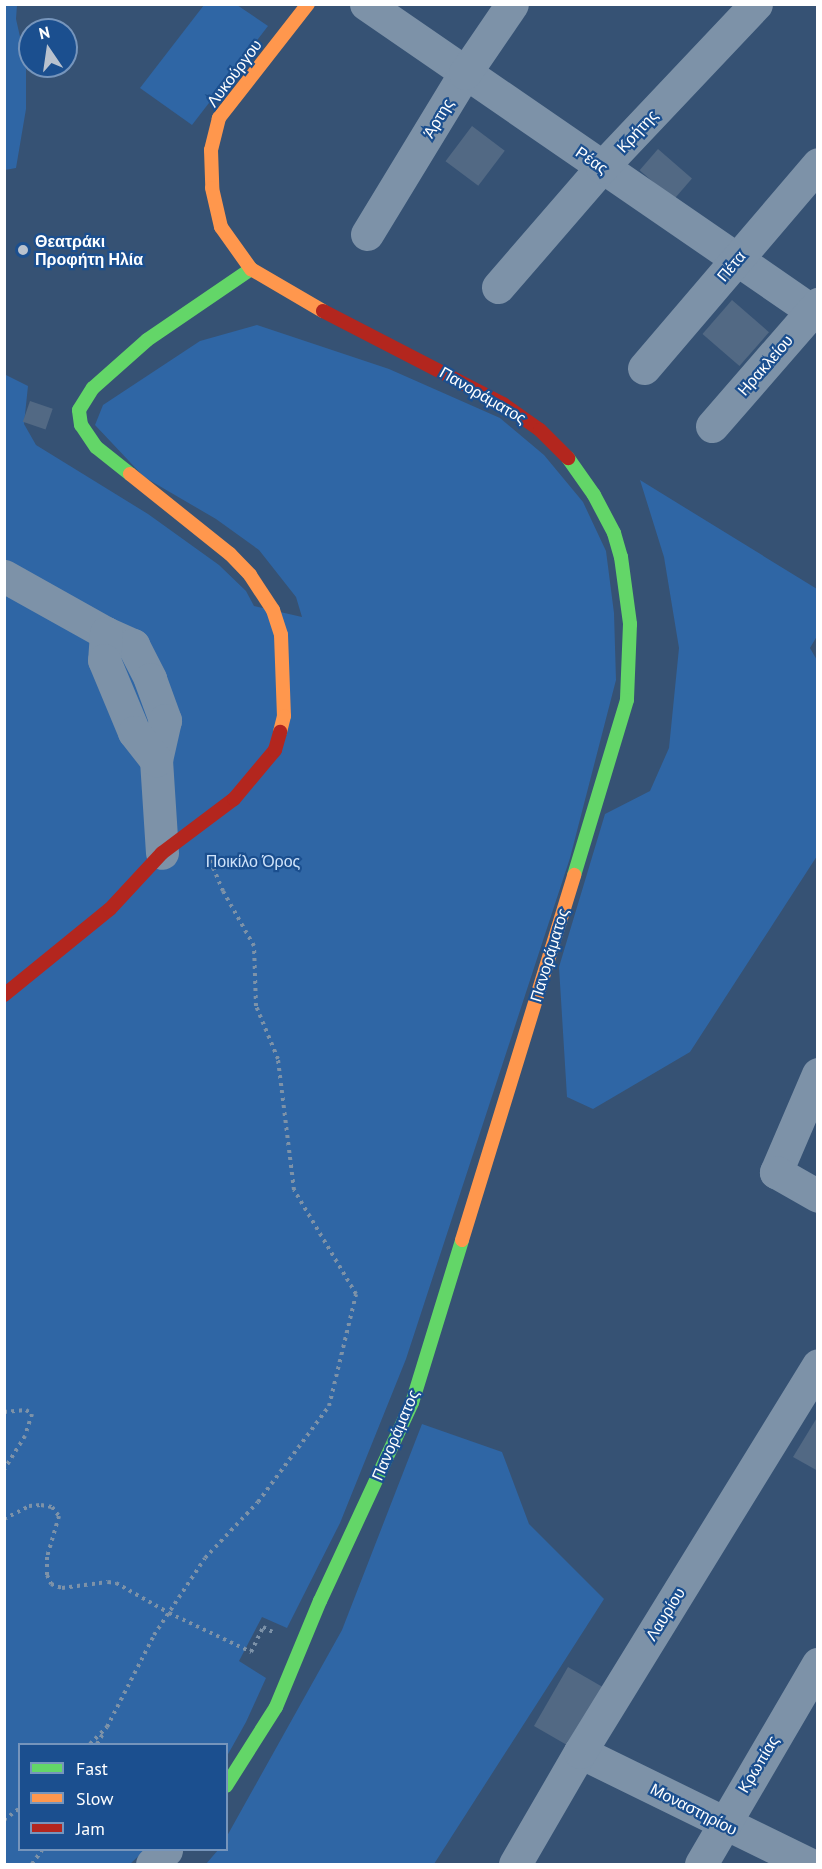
<!DOCTYPE html>
<meta charset="utf-8">
<style>
body{margin:0}
#map{position:relative;width:822px;height:1869px;overflow:hidden;background:#365274;font-family:"PT Sans",sans-serif}
div>[style]{position:absolute}
[style*='--x']{left:calc(var(--x)*1px);top:calc(var(--y)*1px);width:calc(var(--w)*1px);rotate:calc(var(--a)*1deg)}
.green>*{inset:0;background:#2f66a5}
.building>*{inset:0;background:#526984;transform-origin:0 0}
.path>*{height:4px;margin-top:-2px;transform-origin:0;background:repeating-linear-gradient(90deg,#7d92a8 0 3px,transparent 0 7.5px)}
.street>*{height:33px;margin:-16.5px;padding:0 16.5px;transform-origin:16.5px;border-radius:16.5px;background:#7d92a8}
.fast>*{height:14px;margin:-7px;padding:0 7px;transform-origin:7px;border-radius:7px;background:#63d668}
.slow>*{height:14px;margin:-7px;padding:0 7px;transform-origin:7px;border-radius:7px;background:#ff974d}
.jam>*{height:14px;margin:-7px;padding:0 7px;transform-origin:7px;border-radius:7px;background:#b3261e}
.dots>*{width:16px;height:16px;translate:-50% -50%;box-sizing:border-box;border:3px solid #1b4f8f;border-radius:50%}
span{translate:-50% -50%;white-space:nowrap;text-align:center;line-height:1.15;-webkit-text-stroke:4.5px #1b4f8f;paint-order:stroke}
.street-label{font-size:16px;color:#fff}
.poi-label{font-size:16px;color:#fff;font-weight:700}
.left{translate:0 -50%;text-align:left}
.park-label{font-size:16px;color:#cfe3fa}
.frame{position:absolute;inset:0;border:6px solid #fff;pointer-events:none}
.legend{position:absolute;left:18px;top:1743px;width:210px;height:108px;box-sizing:border-box;background:#1b4f8f;border:2px solid #7695bc;margin:0;padding:8px 10px;list-style:none;font-size:18px;color:#fff}
.legend li{display:flex;align-items:center;gap:12px;height:30px}
.legend b{width:30px;border:2px solid #7695bc}
.north{position:absolute;left:18px;top:18px;width:60px;height:60px;box-sizing:border-box;background:#1b4f8f;border:2px solid #7695bc;border-radius:50%;rotate:347deg;font-size:16px;font-weight:700;line-height:24px;text-align:center;color:#fff}
.north::after{content:'';display:block;margin:auto;width:21px;height:27px;background:#b9c2ce;clip-path:polygon(50% 0,100% 100%,50% 72%,0 100%)}
</style>
<div id="map">
<div class="green">
<div style="clip-path:polygon(5px 4px,17px 5px,16px 19px,26px 63px,26px 109px,16px 168px,5px 170px)"></div>
<div style="clip-path:polygon(204px 5px,237px 5px,268px 26px,192px 125px,140px 88px)"></div>
<div style="clip-path:polygon(257px 325px,389px 369px,500px 418px,544px 455px,583px 502px,606px 551px,614px 613px,616px 680px,570px 858px,406px 1359px,340px 1523px,287px 1628px,262px 1617px,239px 1661px,266px 1678px,246px 1722px,227px 1756px,226px 1744px,20px 1744px,20px 1850px,145px 1850px,130px 1864px,5px 1864px,4px 374px,28px 386px,24px 424px,36px 445px,148px 514px,219px 565px,246px 591px,254px 606px,302px 617px,296px 597px,259px 550px,216px 519px,144px 477px,95px 425px,103px 405px,200px 341px)"></div>
<div style="clip-path:polygon(640px 480px,817px 589px,817px 636px,810px 648px,818px 662px,817px 856px,690px 1052px,593px 1109px,567px 1097px,559px 967px,605px 814px,650px 791px,669px 748px,679px 648px,664px 557px)"></div>
<div style="clip-path:polygon(422px 1424px,502px 1452px,529px 1524px,604px 1599px,434px 1864px,206px 1864px,218px 1850px,226px 1850px,227px 1836px,342px 1630px)"></div>
</div>
<div class="building">
<div style="left:472px;top:126px;width:41px;height:44px;rotate:37deg"></div>
<div style="left:658px;top:149px;width:45px;height:28px;rotate:41deg"></div>
<div style="left:732px;top:300px;width:49px;height:45px;rotate:41deg"></div>
<div style="left:30px;top:401px;width:24px;height:22px;rotate:19deg"></div>
<div style="clip-path:polygon(818px 1416px,818px 1471px,793px 1457px)"></div>
<div style="left:568px;top:1667px;width:40px;height:68px;rotate:30deg"></div>
</div>
<div class="path">
<div style="--x:4;--y:1412;--w:22;--a:-5"></div>
<div style="--x:26;--y:1410;--w:7;--a:34"></div>
<div style="--x:32;--y:1414;--w:23;--a:108"></div>
<div style="--x:25;--y:1436;--w:39;--a:122"></div>
<div style="--x:4;--y:1519;--w:28;--a:-27"></div>
<div style="--x:29;--y:1506;--w:12;--a:-5"></div>
<div style="--x:41;--y:1505;--w:11;--a:10"></div>
<div style="--x:52;--y:1507;--w:11;--a:52"></div>
<div style="--x:59;--y:1516;--w:43;--a:106.3"></div>
<div style="--x:47;--y:1557;--w:18;--a:90"></div>
<div style="--x:47;--y:1575;--w:10;--a:66"></div>
<div style="--x:51;--y:1584;--w:12;--a:20"></div>
<div style="--x:62;--y:1588;--w:46;--a:-7.4"></div>
<div style="--x:108;--y:1582;--w:8;--a:7"></div>
<div style="--x:116;--y:1583;--w:61;--a:29.5"></div>
<div style="--x:169;--y:1613;--w:91;--a:25.4"></div>
<div style="--x:251;--y:1652;--w:28;--a:-64"></div>
<div style="--x:263;--y:1627;--w:11;--a:27"></div>
<div style="--x:90;--y:1744;--w:24;--a:-45"></div>
<div style="--x:107;--y:1727;--w:103;--a:-62.9"></div>
<div style="--x:154;--y:1635;--w:92;--a:-56.5"></div>
<div style="--x:205;--y:1558;--w:77;--a:-46.6"></div>
<div style="--x:258;--y:1502;--w:119;--a:-53.5"></div>
<div style="--x:329;--y:1406;--w:115;--a:-76.4"></div>
<div style="--x:356;--y:1294;--w:121;--a:-120.8"></div>
<div style="--x:294;--y:1190;--w:132;--a:-97"></div>
<div style="--x:278;--y:1059;--w:57;--a:-112.5"></div>
<div style="--x:256;--y:1006;--w:60;--a:-91.9"></div>
<div style="--x:254;--y:946;--w:63;--a:-119.4"></div>
<div style="--x:223;--y:891;--w:38;--a:-113"></div>
<div style="--x:97;--y:1744;--w:14;--a:-60"></div>
<div style="--x:4;--y:1820;--w:20;--a:-37"></div>
<div style="--x:32;--y:1864;--w:17;--a:-54"></div>
</div>
<div class="street">
<div style="--x:366;--y:4;--w:549;--a:34.53"></div>
<div style="--x:367;--y:234;--w:188;--a:-58.7"></div>
<div style="--x:465;--y:73;--w:83;--a:-55.7"></div>
<div style="--x:498;--y:287;--w:159;--a:-49.1"></div>
<div style="--x:602;--y:167;--w:224;--a:-46.6"></div>
<div style="--x:644;--y:368;--w:268;--a:-49.5"></div>
<div style="--x:712;--y:426;--w:162;--a:-49"></div>
<div style="--x:4;--y:576;--w:117;--a:29.2"></div>
<div style="--x:106;--y:633;--w:30;--a:24"></div>
<div style="--x:133;--y:645;--w:38;--a:63"></div>
<div style="--x:150;--y:679;--w:44;--a:69.9"></div>
<div style="--x:165;--y:720;--w:41;--a:102.7"></div>
<div style="--x:156;--y:760;--w:93;--a:86.3"></div>
<div style="--x:106;--y:633;--w:27;--a:94"></div>
<div style="--x:104;--y:660;--w:78;--a:67.4"></div>
<div style="--x:134;--y:732;--w:36;--a:52"></div>
<div style="--x:818;--y:1074;--w:107;--a:113.2"></div>
<div style="--x:776;--y:1172;--w:48;--a:29.7"></div>
<div style="--x:580;--y:1752;--w:255;--a:26.1"></div>
<div style="--x:152;--y:1864;--w:20;--a:-45"></div>
<div style="--x:515;--y:1864;--w:129;--a:-59.9"></div>
<div style="--x:580;--y:1752;--w:454;--a:-58.4"></div>
<div style="--x:701;--y:1864;--w:232;--a:-59.7"></div>
</div>
<div class="fast">
<div style="--x:568;--y:458;--w:45;--a:54.9"></div>
<div style="--x:594;--y:495;--w:43;--a:62.2"></div>
<div style="--x:614;--y:533;--w:25;--a:74"></div>
<div style="--x:621;--y:557;--w:68;--a:82.3"></div>
<div style="--x:630;--y:624;--w:76;--a:92.3"></div>
<div style="--x:627;--y:700;--w:183;--a:106.8"></div>
<div style="--x:130;--y:474;--w:43;--a:-141.5"></div>
<div style="--x:96;--y:447;--w:27;--a:-124"></div>
<div style="--x:81;--y:425;--w:15;--a:-98"></div>
<div style="--x:79;--y:410;--w:26;--a:-58"></div>
<div style="--x:93;--y:388;--w:72;--a:-41.6"></div>
<div style="--x:147;--y:340;--w:126;--a:-34.3"></div>
<div style="--x:226;--y:1786;--w:93;--a:-57.7"></div>
<div style="--x:276;--y:1707;--w:115;--a:-67.5"></div>
<div style="--x:320;--y:1601;--w:218;--a:-65.1"></div>
<div style="--x:412;--y:1403;--w:170;--a:-72.9"></div>
</div>
<div class="slow">
<div style="--x:308;--y:4;--w:145;--a:128"></div>
<div style="--x:219;--y:118;--w:33;--a:104"></div>
<div style="--x:211;--y:150;--w:38;--a:88"></div>
<div style="--x:212;--y:188;--w:40;--a:77"></div>
<div style="--x:221;--y:227;--w:52;--a:54.5"></div>
<div style="--x:251;--y:269;--w:83;--a:30.3"></div>
<div style="--x:130;--y:474;--w:128;--a:38.7"></div>
<div style="--x:230;--y:554;--w:29;--a:46"></div>
<div style="--x:250;--y:575;--w:42;--a:56.7"></div>
<div style="--x:273;--y:610;--w:26;--a:72"></div>
<div style="--x:281;--y:635;--w:81;--a:87.9"></div>
<div style="--x:284;--y:716;--w:16;--a:104"></div>
<div style="--x:462;--y:1240;--w:382;--a:-72.9"></div>
</div>
<div class="jam">
<div style="--x:323;--y:311;--w:203;--a:27.3"></div>
<div style="--x:503;--y:404;--w:45;--a:35.1"></div>
<div style="--x:540;--y:430;--w:40;--a:45"></div>
<div style="--x:4;--y:995;--w:136;--a:-39.1"></div>
<div style="--x:110;--y:909;--w:76;--a:-47.1"></div>
<div style="--x:162;--y:853;--w:90;--a:-36.9"></div>
<div style="--x:234;--y:799;--w:64;--a:-50.1"></div>
<div style="--x:275;--y:750;--w:19;--a:-74"></div>
</div>
<div class="dots">
<div style="left:23px;top:250px;background:#b9c2ce"></div>
</div>
<div class="street-label">
<span style="left:234px;top:73px;rotate:-53deg">Λυκούργου</span>
<span style="left:438px;top:118px;rotate:-59deg">Άρτης</span>
<span style="left:637px;top:131px;rotate:-47deg">Κρήτης</span>
<span style="left:592px;top:160px;rotate:34deg">Ρέας</span>
<span style="left:731px;top:266px;rotate:-50deg">Πέτα</span>
<span style="left:765px;top:365px;rotate:-49deg">Ηρακλείου</span>
<span style="left:483px;top:395px;rotate:30deg">Πανοράματος</span>
<span style="left:549px;top:955px;rotate:-73deg">Πανοράματος</span>
<span style="left:395px;top:1435px;rotate:-67deg">Πανοράματος</span>
<span style="left:665px;top:1614px;rotate:-58deg">Λαυρίου</span>
<span style="left:758px;top:1764px;rotate:-59deg">Κρωπίας</span>
<span style="left:694px;top:1809px;rotate:27deg">Μοναστηρίου</span>
</div>
<div class="poi-label">
<span class="left" style="left:35px;top:250px">Θεατράκι<br>Προφήτη Ηλία</span>
</div>
<div class="park-label">
<span style="left:253px;top:861px">Ποικίλο Όρος</span>
</div>
<div class="frame"></div>
<ul class="legend">
<li><b style="height:8px;background:#63d668"></b>Fast</li>
<li><b style="height:8px;background:#ff974d"></b>Slow</li>
<li><b style="height:8px;background:#b3261e"></b>Jam</li>
</ul>
<div class="north">N</div>
</div>
